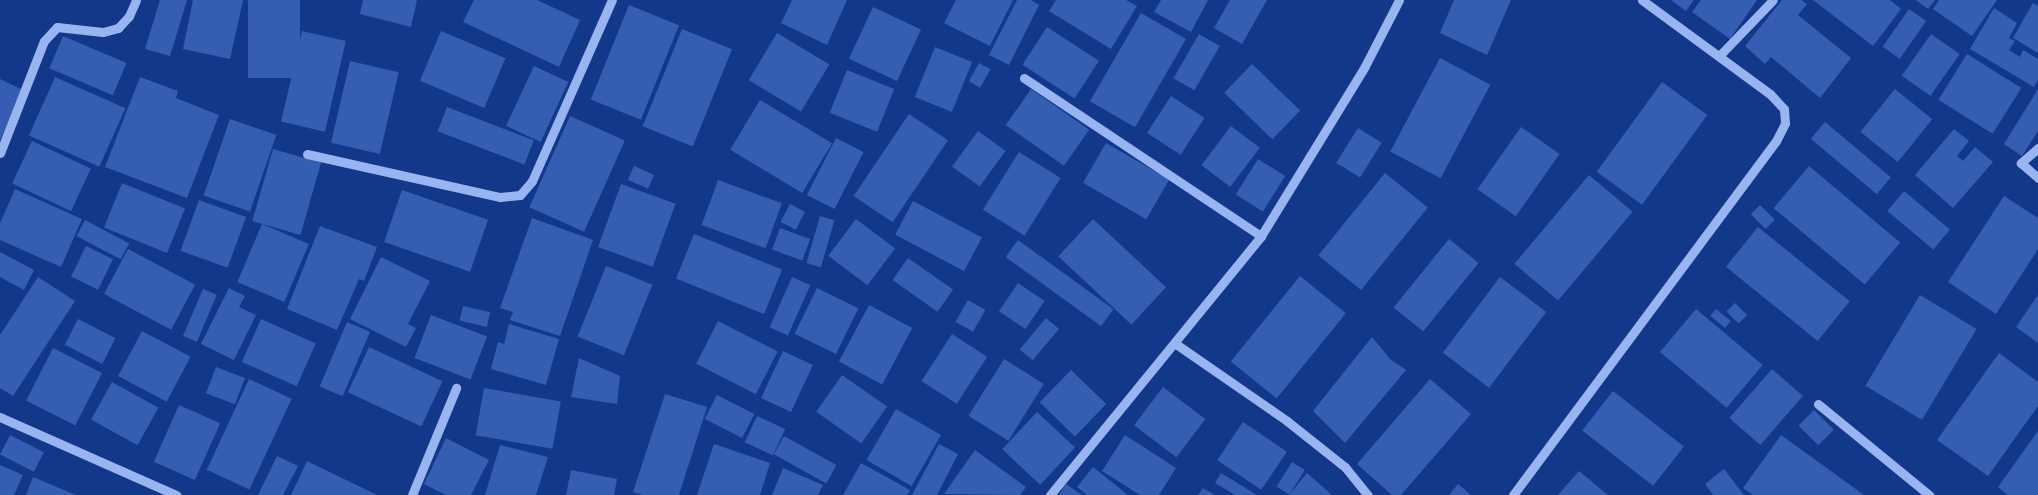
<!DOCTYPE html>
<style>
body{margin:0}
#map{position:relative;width:2038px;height:495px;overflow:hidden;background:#12388a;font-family:"Archivo Narrow",sans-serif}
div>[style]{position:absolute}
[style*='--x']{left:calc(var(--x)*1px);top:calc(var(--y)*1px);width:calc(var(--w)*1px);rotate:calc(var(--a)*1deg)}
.building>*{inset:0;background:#355eb2;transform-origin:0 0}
.minor>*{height:9px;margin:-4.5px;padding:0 4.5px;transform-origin:4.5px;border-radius:4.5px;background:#99b5f1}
span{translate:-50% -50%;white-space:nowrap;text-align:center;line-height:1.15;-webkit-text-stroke:4px #12388a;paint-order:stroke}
</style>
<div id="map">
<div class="building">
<div style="clip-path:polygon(160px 0,187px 0,170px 56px,145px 49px)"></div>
<div style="clip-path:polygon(193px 0,243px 0,230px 59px,183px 49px)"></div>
<div style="left:248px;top:0;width:52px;height:78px"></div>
<div style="clip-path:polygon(363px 0,417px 0,411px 27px,360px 14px)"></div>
<div style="clip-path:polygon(474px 0,537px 0,580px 20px,559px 67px,463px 22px)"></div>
<div style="clip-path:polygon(792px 0,847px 0,827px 45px,781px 23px)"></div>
<div style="clip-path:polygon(956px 0,1013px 0,990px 46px,944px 23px)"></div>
<div style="clip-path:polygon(1017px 0,1031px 0,1039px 5px,1009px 65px,989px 55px)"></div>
<div style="clip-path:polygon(1056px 0,1126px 0,1137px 6px,1111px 49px,1049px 11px)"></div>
<div style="clip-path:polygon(1161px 0,1208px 0,1191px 32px,1154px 12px)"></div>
<div style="clip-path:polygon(1230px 0,1267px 0,1242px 44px,1214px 28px)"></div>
<div style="clip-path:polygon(1454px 0,1511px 0,1487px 55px,1440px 33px)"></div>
<div style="clip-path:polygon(1671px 0,1694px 0,1686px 11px)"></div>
<div style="clip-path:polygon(1701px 0,1757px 0,1730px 39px,1692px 12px)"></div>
<div style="clip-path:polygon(1782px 0,1801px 0,1807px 4px,1798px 15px,1851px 58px,1820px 98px,1771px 57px,1765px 64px,1745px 46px)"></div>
<div style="clip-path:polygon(1813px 0,1890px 0,1901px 9px,1873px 46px)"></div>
<div style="clip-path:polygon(1916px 0,1935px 0,1928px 9px)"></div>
<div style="clip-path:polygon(1939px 0,1997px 0,1972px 36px,1933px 9px)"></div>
<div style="clip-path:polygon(2033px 3px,2038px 6px,2038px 53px,2013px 38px)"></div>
<div style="left:629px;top:5px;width:54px;height:102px;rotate:22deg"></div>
<div style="left:873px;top:7px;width:53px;height:57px;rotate:25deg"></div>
<div style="clip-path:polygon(1994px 8px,2017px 23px,2009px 38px,2015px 41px,2009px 50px,2020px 57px,2023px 50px,2038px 59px,2038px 80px,2034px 87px,1970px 49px)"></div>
<div style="left:1909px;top:9px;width:21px;height:46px;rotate:35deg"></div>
<div style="left:1141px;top:13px;width:52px;height:102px;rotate:30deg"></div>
<div style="left:1047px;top:27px;width:62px;height:45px;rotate:33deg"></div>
<div style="left:682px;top:29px;width:54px;height:105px;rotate:22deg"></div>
<div style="left:302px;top:31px;width:45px;height:93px;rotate:13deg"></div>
<div style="left:441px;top:31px;width:70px;height:54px;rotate:23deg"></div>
<div style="left:777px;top:33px;width:61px;height:55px;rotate:31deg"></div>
<div style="left:1199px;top:34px;width:24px;height:51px;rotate:30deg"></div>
<div style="left:1931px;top:34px;width:35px;height:51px;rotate:35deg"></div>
<div style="left:63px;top:36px;width:69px;height:35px;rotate:23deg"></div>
<div style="left:935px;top:47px;width:40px;height:54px;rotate:22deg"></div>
<div style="left:1967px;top:54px;width:64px;height:54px;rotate:32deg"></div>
<div style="left:1440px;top:58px;width:57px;height:106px;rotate:28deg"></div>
<div style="left:350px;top:61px;width:50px;height:84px;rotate:13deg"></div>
<div style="left:979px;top:63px;width:13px;height:21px;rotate:29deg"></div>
<div style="left:1252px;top:64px;width:67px;height:40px;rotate:44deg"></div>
<div style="left:534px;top:66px;width:38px;height:66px;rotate:25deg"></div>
<div style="left:847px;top:70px;width:51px;height:46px;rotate:22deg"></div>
<div style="left:55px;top:77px;width:77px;height:64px;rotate:24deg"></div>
<div style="clip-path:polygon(140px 77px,178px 91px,176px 98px,219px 115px,187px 198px,105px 167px)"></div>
<div style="clip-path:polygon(0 79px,23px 90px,0 140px)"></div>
<div style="left:1662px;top:82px;width:56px;height:111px;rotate:36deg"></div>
<div style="left:1031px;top:89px;width:71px;height:44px;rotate:35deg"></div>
<div style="left:1895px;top:89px;width:48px;height:55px;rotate:39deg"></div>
<div style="clip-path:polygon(2038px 89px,2038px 131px,2022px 156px,2004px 144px)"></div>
<div style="left:1171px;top:96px;width:40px;height:44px;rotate:33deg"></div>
<div style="left:760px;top:100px;width:84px;height:58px;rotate:31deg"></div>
<div style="left:447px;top:107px;width:93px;height:26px;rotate:21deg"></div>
<div style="left:909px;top:114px;width:47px;height:99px;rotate:34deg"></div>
<div style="left:570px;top:116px;width:60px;height:100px;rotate:24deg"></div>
<div style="left:230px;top:119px;width:49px;height:81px;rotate:19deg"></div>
<div style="left:1825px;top:122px;width:86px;height:22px;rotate:40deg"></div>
<div style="left:1231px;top:126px;width:36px;height:49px;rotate:37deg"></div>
<div style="left:1521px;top:127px;width:47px;height:76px;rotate:35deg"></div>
<div style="left:1358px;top:128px;width:28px;height:41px;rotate:32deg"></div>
<div style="clip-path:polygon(1954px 129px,1969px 141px,1957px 156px,1963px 161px,1975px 147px,1993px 162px,1953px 208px,1915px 175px)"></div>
<div style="left:978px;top:131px;width:34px;height:44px;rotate:36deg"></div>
<div style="left:836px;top:138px;width:31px;height:64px;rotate:27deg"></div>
<div style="left:32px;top:141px;width:65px;height:47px;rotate:25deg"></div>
<div style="left:1106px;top:143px;width:73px;height:46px;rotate:30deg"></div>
<div style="left:273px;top:149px;width:50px;height:75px;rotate:16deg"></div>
<div style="left:1019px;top:152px;width:49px;height:68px;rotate:32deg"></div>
<div style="left:1258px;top:159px;width:32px;height:42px;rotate:32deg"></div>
<div style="left:634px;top:166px;width:22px;height:15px;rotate:24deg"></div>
<div style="left:1809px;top:166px;width:119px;height:55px;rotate:40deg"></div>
<div style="left:1385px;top:173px;width:55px;height:106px;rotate:39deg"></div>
<div style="left:1589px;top:175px;width:57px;height:116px;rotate:40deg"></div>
<div style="left:718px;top:180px;width:68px;height:48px;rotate:20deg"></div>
<div style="left:122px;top:183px;width:68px;height:48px;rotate:22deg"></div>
<div style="left:621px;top:184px;width:58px;height:67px;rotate:20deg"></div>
<div style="clip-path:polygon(15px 189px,82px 219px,61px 267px,0 240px,0 223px)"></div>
<div style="left:402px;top:190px;width:91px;height:55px;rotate:19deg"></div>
<div style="left:1904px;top:191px;width:60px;height:26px;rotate:40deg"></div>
<div style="clip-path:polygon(2004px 196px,2038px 218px,2038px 249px,1996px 314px,1948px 282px)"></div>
<div style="left:199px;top:200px;width:50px;height:54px;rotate:20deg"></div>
<div style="left:913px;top:201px;width:78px;height:38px;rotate:28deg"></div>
<div style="left:790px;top:204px;width:17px;height:20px;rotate:28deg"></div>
<div style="left:1760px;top:205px;width:21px;height:13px;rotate:45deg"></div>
<div style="left:820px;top:216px;width:15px;height:49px;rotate:16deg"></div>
<div style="clip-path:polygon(532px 218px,593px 240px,560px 336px,510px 320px,513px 312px,500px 308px)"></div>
<div style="left:856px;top:219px;width:49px;height:46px;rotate:37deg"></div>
<div style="left:1093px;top:219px;width:100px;height:51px;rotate:43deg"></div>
<div style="left:85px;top:220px;width:50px;height:18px;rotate:28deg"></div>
<div style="left:262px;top:224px;width:51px;height:63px;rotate:23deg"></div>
<div style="clip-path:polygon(320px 226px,377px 247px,364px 281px,359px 279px,337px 330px,287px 309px)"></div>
<div style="left:1758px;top:227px;width:118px;height:51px;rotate:39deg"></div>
<div style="left:780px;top:228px;width:32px;height:23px;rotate:20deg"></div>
<div style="left:694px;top:234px;width:95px;height:48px;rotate:22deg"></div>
<div style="left:1449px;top:239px;width:38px;height:88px;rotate:39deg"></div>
<div style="left:1018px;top:240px;width:118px;height:21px;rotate:36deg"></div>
<div style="left:86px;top:246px;width:30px;height:34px;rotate:26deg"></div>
<div style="left:128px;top:249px;width:76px;height:51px;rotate:28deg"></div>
<div style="clip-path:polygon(0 252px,34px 270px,24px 290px,0 277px)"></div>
<div style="clip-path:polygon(381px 257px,430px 281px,408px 324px,416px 328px,406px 347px,350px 319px)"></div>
<div style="left:908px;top:258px;width:55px;height:27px;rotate:35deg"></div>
<div style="left:606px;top:266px;width:50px;height:76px;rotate:22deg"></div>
<div style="left:1300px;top:276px;width:59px;height:110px;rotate:39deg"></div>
<div style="clip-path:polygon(38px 277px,75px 301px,13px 396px,0 388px,0 335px)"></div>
<div style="left:792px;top:277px;width:20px;height:55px;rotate:24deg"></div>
<div style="left:1500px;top:277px;width:58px;height:95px;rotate:37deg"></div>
<div style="left:1018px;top:283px;width:32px;height:34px;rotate:34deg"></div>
<div style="clip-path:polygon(229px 288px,245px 296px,239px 307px,256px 315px,234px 360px,201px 344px)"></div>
<div style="left:817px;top:288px;width:46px;height:51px;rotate:26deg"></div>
<div style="left:203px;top:289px;width:15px;height:51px;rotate:23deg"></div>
<div style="left:1920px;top:295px;width:66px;height:106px;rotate:31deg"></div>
<div style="clip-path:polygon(2038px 295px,2038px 343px,2016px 327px)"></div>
<div style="left:968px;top:300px;width:20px;height:25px;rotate:30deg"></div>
<div style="left:1735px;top:303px;width:17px;height:12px;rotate:45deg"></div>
<div style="left:869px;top:305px;width:49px;height:64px;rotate:28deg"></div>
<div style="left:463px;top:306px;width:28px;height:15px;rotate:13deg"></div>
<div style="left:1696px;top:309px;width:87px;height:56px;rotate:40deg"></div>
<div style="left:1716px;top:309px;width:19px;height:9px;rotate:39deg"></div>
<div style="left:431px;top:315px;width:60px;height:46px;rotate:21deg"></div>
<div style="left:1046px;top:318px;width:17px;height:41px;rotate:40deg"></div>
<div style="left:78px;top:319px;width:42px;height:29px;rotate:27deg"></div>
<div style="left:261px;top:319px;width:60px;height:47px;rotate:24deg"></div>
<div style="left:718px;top:321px;width:67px;height:48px;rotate:27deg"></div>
<div style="left:347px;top:322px;width:25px;height:70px;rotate:23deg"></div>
<div style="clip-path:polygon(509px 324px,559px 339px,546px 385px,491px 369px,498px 342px,504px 344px)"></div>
<div style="left:142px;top:331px;width:55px;height:51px;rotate:28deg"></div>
<div style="left:952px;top:334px;width:42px;height:56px;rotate:33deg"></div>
<div style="clip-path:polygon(1372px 337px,1390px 359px,1406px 370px,1345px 443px,1313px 411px)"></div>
<div style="left:369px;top:347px;width:81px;height:50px;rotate:25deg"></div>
<div style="left:53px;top:348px;width:55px;height:59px;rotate:27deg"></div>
<div style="left:783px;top:351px;width:33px;height:52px;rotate:25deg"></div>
<div style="clip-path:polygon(1999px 353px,2038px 382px,2038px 406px,1988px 476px,1937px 440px)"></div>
<div style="clip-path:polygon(579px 358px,620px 376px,617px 404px,571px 397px)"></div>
<div style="left:1004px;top:359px;width:47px;height:67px;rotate:32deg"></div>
<div style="left:216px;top:367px;width:31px;height:28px;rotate:21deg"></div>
<div style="left:1772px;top:369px;width:41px;height:65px;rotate:41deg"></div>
<div style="left:1071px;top:370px;width:49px;height:45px;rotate:44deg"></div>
<div style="left:842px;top:375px;width:55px;height:45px;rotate:35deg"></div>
<div style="left:249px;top:379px;width:47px;height:100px;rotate:25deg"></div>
<div style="clip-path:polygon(1430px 379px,1471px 414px,1401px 495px,1392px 495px,1357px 464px)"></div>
<div style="left:112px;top:382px;width:53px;height:43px;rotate:29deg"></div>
<div style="left:1163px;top:387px;width:53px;height:48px;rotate:37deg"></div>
<div style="left:484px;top:388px;width:78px;height:48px;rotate:10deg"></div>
<div style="left:1613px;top:391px;width:90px;height:50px;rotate:38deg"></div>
<div style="clip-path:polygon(665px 394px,707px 407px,679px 495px,642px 495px,633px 492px)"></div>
<div style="left:717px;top:395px;width:42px;height:27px;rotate:27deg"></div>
<div style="left:179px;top:405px;width:45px;height:62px;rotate:24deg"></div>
<div style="left:896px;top:409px;width:52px;height:59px;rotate:30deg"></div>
<div style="left:1814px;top:410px;width:28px;height:22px;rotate:45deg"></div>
<div style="left:1037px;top:412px;width:52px;height:51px;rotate:43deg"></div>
<div style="left:757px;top:416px;width:31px;height:29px;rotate:25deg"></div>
<div style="left:1243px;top:422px;width:53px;height:46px;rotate:34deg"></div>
<div style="clip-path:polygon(2038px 431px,2038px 495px,2008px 495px,1998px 487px)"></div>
<div style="left:10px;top:435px;width:38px;height:22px;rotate:27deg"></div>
<div style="clip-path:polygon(1125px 435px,1176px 468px,1159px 495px,1140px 495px,1102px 471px)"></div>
<div style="clip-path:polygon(1781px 435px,1864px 495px,1753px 495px,1743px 488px)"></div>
<div style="left:784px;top:436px;width:60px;height:21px;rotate:29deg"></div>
<div style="clip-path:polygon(446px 438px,489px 460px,471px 495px,446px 495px,424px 484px)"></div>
<div style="clip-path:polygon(714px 444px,770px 463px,760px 495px,697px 495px)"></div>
<div style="clip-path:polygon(939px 444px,958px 454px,937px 495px,912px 495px)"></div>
<div style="clip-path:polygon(500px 445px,548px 457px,536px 495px,485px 495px)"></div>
<div style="clip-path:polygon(975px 450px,1026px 487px,1020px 495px,944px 494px)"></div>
<div style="clip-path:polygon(277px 456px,298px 466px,283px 495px,258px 495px)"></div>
<div style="clip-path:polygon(307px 461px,377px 495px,291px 495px)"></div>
<div style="left:1292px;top:462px;width:15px;height:29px;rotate:32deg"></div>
<div style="clip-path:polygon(861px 463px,910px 490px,907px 495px,843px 495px)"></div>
<div style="clip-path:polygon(0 465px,23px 475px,14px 495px,0 495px)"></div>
<div style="clip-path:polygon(1093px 467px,1128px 495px,1087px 495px,1077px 487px)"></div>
<div style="clip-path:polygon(783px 468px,823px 485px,818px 495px,772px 495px)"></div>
<div style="clip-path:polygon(1724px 469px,1744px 495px,1713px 495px,1705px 484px)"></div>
<div style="clip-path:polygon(571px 470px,617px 479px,614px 495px,566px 495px)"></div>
<div style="clip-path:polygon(1579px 471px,1608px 495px,1558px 495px)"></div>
<div style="clip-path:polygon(1221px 473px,1257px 495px,1235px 495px,1215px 483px)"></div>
<div style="clip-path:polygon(1307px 473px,1332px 495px,1289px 495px)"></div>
<div style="clip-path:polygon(33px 477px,76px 495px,26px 495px)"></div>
<div style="clip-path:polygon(1066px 484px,1082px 495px,1059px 495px)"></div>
<div style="clip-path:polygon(1458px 484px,1471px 495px,1449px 495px)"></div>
<div style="clip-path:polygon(1203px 488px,1215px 495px,1198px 495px)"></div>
</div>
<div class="minor">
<div style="--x:1720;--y:55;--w:76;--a:-46.1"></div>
<div style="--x:1024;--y:78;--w:285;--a:33.7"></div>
<div style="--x:2038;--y:148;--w:23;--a:139"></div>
<div style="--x:2021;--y:163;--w:23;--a:41"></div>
<div style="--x:0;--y:153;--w:120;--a:-68.6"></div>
<div style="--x:44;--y:41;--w:19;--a:-47"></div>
<div style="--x:57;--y:27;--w:46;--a:6.2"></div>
<div style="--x:103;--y:32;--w:16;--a:-15"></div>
<div style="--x:118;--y:28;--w:16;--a:-47"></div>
<div style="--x:129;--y:16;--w:17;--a:-66"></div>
<div style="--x:307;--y:154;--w:198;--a:12.6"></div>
<div style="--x:500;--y:197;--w:20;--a:-6"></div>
<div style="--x:520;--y:195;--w:18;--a:-49"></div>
<div style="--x:532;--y:181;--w:198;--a:-66.2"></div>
<div style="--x:1176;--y:344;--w:135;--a:34.7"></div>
<div style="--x:1287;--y:421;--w:74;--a:38.4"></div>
<div style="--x:1345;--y:467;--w:36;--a:51"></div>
<div style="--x:1818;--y:404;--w:144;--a:39.3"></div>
<div style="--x:0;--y:417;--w:193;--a:23.9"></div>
<div style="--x:412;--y:495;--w:116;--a:-67.6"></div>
<div style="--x:1050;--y:495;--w:334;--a:-50.8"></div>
<div style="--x:1261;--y:236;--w:199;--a:-58.5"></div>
<div style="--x:1365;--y:66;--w:74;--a:-62.7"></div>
<div style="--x:1513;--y:495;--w:441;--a:-53.4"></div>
<div style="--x:1776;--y:141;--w:20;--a:-63"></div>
<div style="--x:1785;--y:123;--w:14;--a:-94"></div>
<div style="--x:1784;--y:109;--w:21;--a:-133"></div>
<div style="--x:1770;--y:94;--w:159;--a:-143.7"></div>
</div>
</div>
